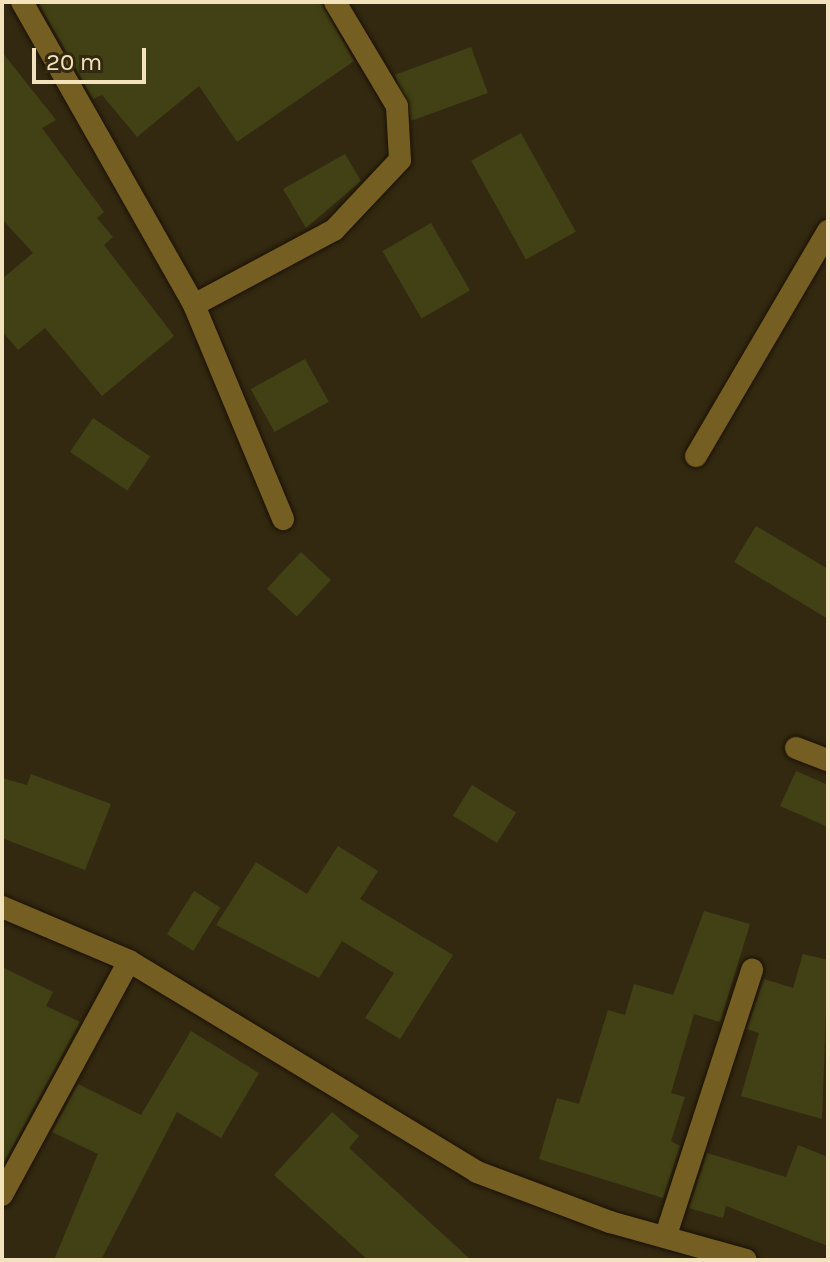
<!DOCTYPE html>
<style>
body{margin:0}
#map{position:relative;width:830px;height:1262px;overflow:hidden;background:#332910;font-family:Karla,sans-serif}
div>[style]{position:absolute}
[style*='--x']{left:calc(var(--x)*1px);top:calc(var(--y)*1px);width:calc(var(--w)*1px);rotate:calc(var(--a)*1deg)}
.building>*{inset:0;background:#424115;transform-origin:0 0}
.roads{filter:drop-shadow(0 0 2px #1a1100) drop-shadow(0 0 2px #1a1100)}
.minor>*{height:22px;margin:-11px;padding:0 11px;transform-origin:11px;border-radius:11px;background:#755e21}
span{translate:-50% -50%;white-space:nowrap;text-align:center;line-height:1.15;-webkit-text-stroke:6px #332910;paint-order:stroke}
.frame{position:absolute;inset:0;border:4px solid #f3e3bd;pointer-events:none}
.scale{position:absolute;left:32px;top:48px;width:114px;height:36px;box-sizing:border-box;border:4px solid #f3e3bd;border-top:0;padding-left:10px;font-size:24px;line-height:28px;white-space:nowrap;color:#f3e3bd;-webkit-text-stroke:6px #332910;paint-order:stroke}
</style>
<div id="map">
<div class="building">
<div style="clip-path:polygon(38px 2px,321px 2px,354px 61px,237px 142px,199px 86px,137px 137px,102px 95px,93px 99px)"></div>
<div style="left:471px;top:47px;width:49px;height:81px;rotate:70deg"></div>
<div style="clip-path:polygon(2px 52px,56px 120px,42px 128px,104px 212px,97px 218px,113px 237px,104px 245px,174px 336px,102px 396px,45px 328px,18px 350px,2px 331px,2px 279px,33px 253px,2px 219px)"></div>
<div style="left:521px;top:133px;width:113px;height:57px;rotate:61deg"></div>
<div style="clip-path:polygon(345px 154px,361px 181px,306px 228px,283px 189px)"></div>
<div style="left:431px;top:223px;width:78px;height:56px;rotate:60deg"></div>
<div style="left:305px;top:359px;width:49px;height:62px;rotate:61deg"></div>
<div style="left:93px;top:418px;width:69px;height:41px;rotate:34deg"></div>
<div style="clip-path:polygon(756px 526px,828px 569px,828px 619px,734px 562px)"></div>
<div style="left:301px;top:552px;width:41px;height:50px;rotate:43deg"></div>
<div style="clip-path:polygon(796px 771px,828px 785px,828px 827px,780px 806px)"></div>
<div style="clip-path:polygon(31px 774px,111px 804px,85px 870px,2px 838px,2px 778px,27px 785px)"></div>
<div style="left:472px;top:785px;width:52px;height:36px;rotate:32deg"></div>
<div style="clip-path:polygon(338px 846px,378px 871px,360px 899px,453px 955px,400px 1039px,365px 1018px,394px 973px,342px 941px,319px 978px,216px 925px,256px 862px,307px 894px)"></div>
<div style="left:194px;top:891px;width:31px;height:51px;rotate:32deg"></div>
<div style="clip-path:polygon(704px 911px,750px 924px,720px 1022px,694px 1014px,671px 1093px,685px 1097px,671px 1141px,680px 1146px,663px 1198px,539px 1159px,557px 1098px,579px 1104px,608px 1010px,625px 1015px,634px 984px,673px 995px)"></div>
<div style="clip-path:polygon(803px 954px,828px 960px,822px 1119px,741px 1096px,759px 1033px,747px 1029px,764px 979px,793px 988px)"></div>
<div style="clip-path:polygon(2px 967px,53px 992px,46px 1006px,80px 1022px,2px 1166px)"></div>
<div style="clip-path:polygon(191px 1031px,259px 1073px,221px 1138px,177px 1112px,101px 1260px,54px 1260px,98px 1154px,52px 1132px,78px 1084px,141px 1115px)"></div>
<div style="clip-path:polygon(332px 1112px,359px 1136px,349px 1148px,471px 1260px,368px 1260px,274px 1175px)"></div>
<div style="clip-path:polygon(798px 1145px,828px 1157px,828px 1246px,726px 1206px,723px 1218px,689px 1208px,707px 1153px,786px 1177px)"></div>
</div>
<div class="roads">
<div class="minor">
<div style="--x:22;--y:2;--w:348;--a:60.4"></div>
<div style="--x:194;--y:305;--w:232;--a:67.4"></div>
<div style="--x:194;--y:305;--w:159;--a:-28.2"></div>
<div style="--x:334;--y:230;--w:96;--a:-46.7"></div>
<div style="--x:400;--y:160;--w:54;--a:-93.2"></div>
<div style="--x:397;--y:106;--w:121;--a:-120.8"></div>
<div style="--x:696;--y:456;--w:261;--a:-59.6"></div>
<div style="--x:796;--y:748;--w:34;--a:21"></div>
<div style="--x:2;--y:907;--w:138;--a:23"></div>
<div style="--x:129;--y:961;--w:407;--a:31.2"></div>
<div style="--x:477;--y:1172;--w:142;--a:20.6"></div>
<div style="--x:610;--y:1222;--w:141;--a:15.6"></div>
<div style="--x:2;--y:1195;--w:266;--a:-61.5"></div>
<div style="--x:666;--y:1235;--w:279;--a:-72"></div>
</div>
</div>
<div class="frame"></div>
<div class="scale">20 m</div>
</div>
